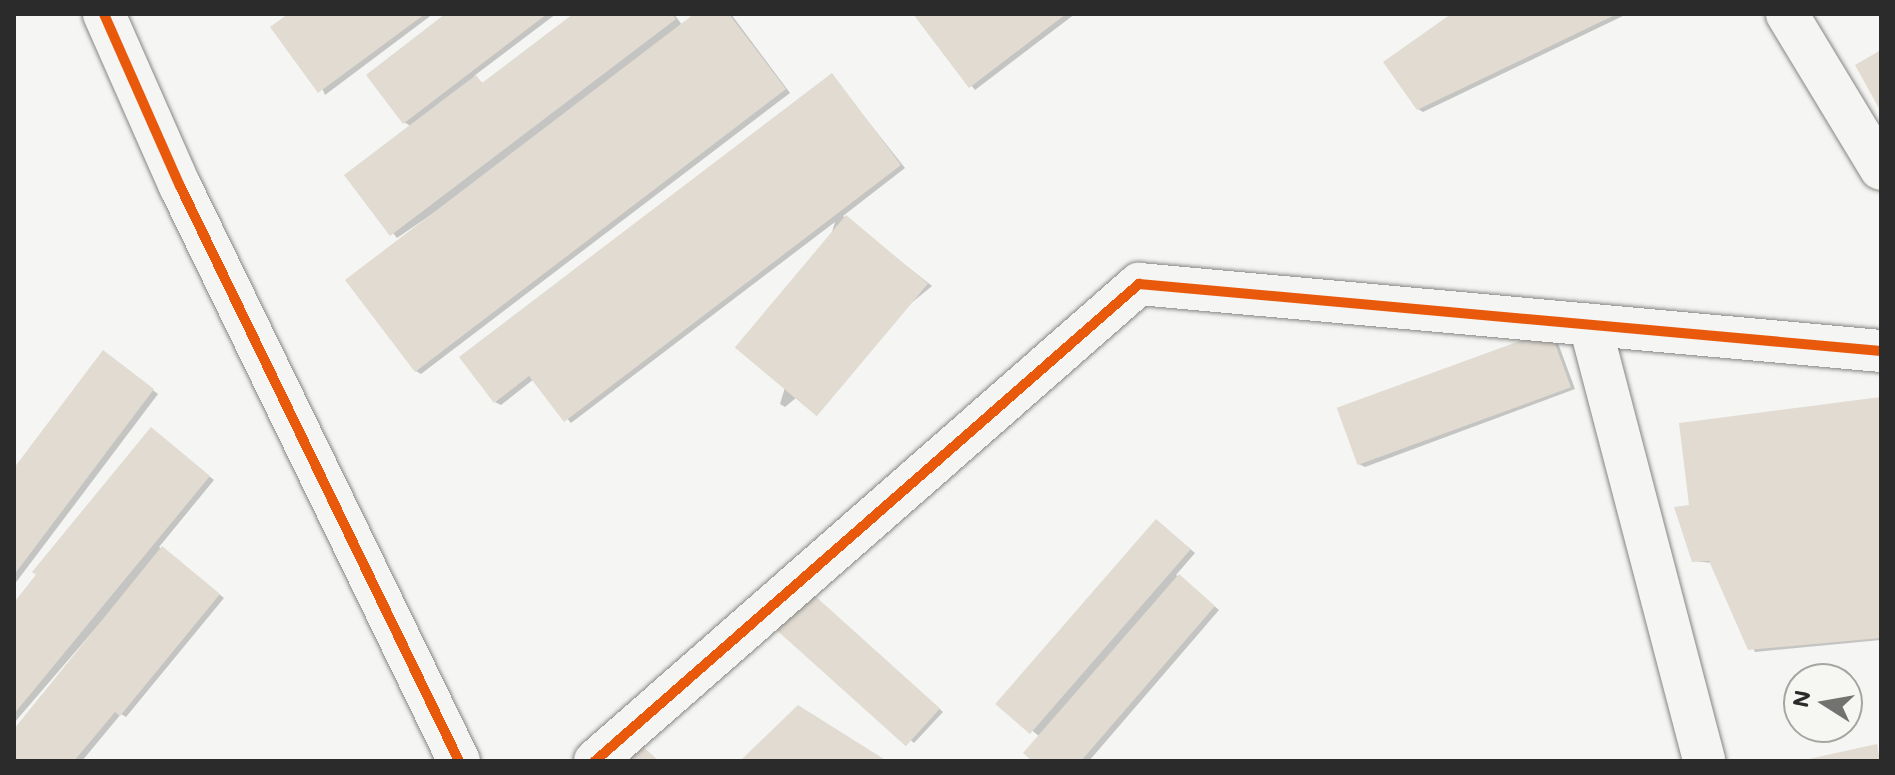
<!DOCTYPE html>
<style>
body{margin:0}
#map{position:relative;width:1895px;height:775px;overflow:hidden;background:#f5f5f3;font-family:Mali,sans-serif}
div>[style]{position:absolute}
[style*='--x']{left:calc(var(--x)*1px);top:calc(var(--y)*1px);width:calc(var(--w)*1px);rotate:calc(var(--a)*1deg)}
.shadow>*{inset:0;background:#0003}
.building>*{inset:0;background:#e1dbd1;transform-origin:0 0}
.roads{filter:drop-shadow(0 0 2px #868685) drop-shadow(0 0 2px #868685)}
.minor>*{height:42px;margin:-21px;padding:0 21px;transform-origin:21px;border-radius:21px;background:#f5f5f3}
.cycleway>*{height:10px;margin:-5px;padding:0 5px;transform-origin:5px;border-radius:5px;background:#e8590c}
span{translate:-50% -50%;white-space:nowrap;text-align:center;line-height:1.15;-webkit-text-stroke:6px #f6f6f2;paint-order:stroke}
.frame{position:absolute;inset:0;border:16px solid #2b2b2b;pointer-events:none}
.north{position:absolute;left:1783px;top:663px;width:80px;height:80px;box-sizing:border-box;background:#f6f6f2;border:2px solid #a5a5a2;border-radius:50%;rotate:281deg;font-size:22px;font-weight:700;line-height:32px;text-align:center;color:#2b2b2b}
.north::after{content:'';display:block;margin:auto;width:28px;height:36px;background:#727271;clip-path:polygon(50% 0,100% 100%,50% 72%,0 100%)}
</style>
<div id="map">
<div class="shadow">
<div style="clip-path:polygon(291px 14px,433px 14px,325px 95px)"></div>
<div style="clip-path:polygon(449px 14px,556px 14px,474px 76px,484px 84px,576px 14px,674px 14px,682px 25px,697px 14px,731px 14px,790px 93px,421px 374px,416px 371px,467px 190px,397px 238px,347px 176px,412px 127px,404px 122px)"></div>
<div style="clip-path:polygon(915px 14px,1075px 14px,975px 90px)"></div>
<div style="clip-path:polygon(1455px 14px,1627px 14px,1423px 112px,1418px 109px)"></div>
<div style="clip-path:polygon(832px 76px,905px 168px,843px 216px,932px 286px,785px 407px,780px 404px,835px 222px,571px 423px,534px 379px,501px 405px,495px 402px)"></div>
<div style="clip-path:polygon(1555px 335px,1575px 389px,1365px 467px,1359px 464px)"></div>
<div style="clip-path:polygon(108px 356px,158px 394px,14px 585px,14px 471px)"></div>
<div style="clip-path:polygon(1881px 399px,1881px 640px,1755px 652px,1712px 563px,1694px 561px,1692px 506px)"></div>
<div style="clip-path:polygon(151px 430px,214px 480px,159px 547px,224px 598px,126px 717px,121px 714px,82px 761px,14px 761px,14px 731px,113px 608px,14px 723px,14px 603px)"></div>
<div style="clip-path:polygon(1161px 524px,1195px 553px,1176px 575px,1219px 610px,1089px 761px,1035px 761px,1040px 737px,999px 703px)"></div>
<div style="clip-path:polygon(809px 592px,943px 712px,914px 743px,772px 623px)"></div>
</div>
<div class="building">
<div style="clip-path:polygon(288px 14px,425px 14px,318px 93px,270px 27px)"></div>
<div style="clip-path:polygon(445px 14px,547px 14px,403px 124px,366px 75px)"></div>
<div style="clip-path:polygon(573px 14px,672px 14px,676px 19px,390px 236px,344px 175px,476px 75px,482px 83px)"></div>
<div style="clip-path:polygon(694px 14px,729px 14px,786px 89px,415px 372px,345px 280px)"></div>
<div style="clip-path:polygon(913px 14px,1066px 14px,969px 88px)"></div>
<div style="clip-path:polygon(1451px 14px,1617px 14px,1417px 110px,1383px 62px)"></div>
<div style="clip-path:polygon(1881px 50px,1881px 112px,1855px 65px)"></div>
<div style="clip-path:polygon(832px 73px,901px 165px,564px 422px,529px 376px,494px 403px,459px 357px)"></div>
<div style="left:846px;top:215px;width:107px;height:173px;rotate:40deg"></div>
<div style="left:1550px;top:330px;width:61px;height:227px;rotate:70deg"></div>
<div style="clip-path:polygon(103px 350px,154px 389px,14px 575px,14px 468px)"></div>
<div style="clip-path:polygon(1881px 397px,1881px 638px,1748px 650px,1709px 561px,1692px 562px,1674px 507px,1689px 505px,1679px 423px)"></div>
<div style="clip-path:polygon(151px 427px,210px 476px,14px 714px,14px 603px,36px 575px,32px 572px)"></div>
<div style="left:1156px;top:519px;width:46px;height:245px;rotate:41deg"></div>
<div style="clip-path:polygon(162px 546px,220px 594px,120px 716px,115px 712px,74px 761px,14px 761px,14px 729px)"></div>
<div style="clip-path:polygon(1179px 574px,1215px 606px,1081px 761px,1032px 761px,1023px 753px)"></div>
<div style="left:804px;top:586px;width:183px;height:51px;rotate:42deg"></div>
<div style="clip-path:polygon(798px 705px,887px 761px,740px 761px)"></div>
<div style="clip-path:polygon(640px 744px,659px 761px,626px 761px)"></div>
<div style="clip-path:polygon(1877px 744px,1880px 761px,1804px 761px,1804px 760px)"></div>
</div>
<div class="roads">
<div class="minor">
<div style="--x:104;--y:14;--w:188;--a:66.2"></div>
<div style="--x:180;--y:186;--w:639;--a:64.12"></div>
<div style="--x:1787;--y:14;--w:181;--a:58.8"></div>
<div style="--x:1590;--y:325;--w:451;--a:75.3"></div>
<div style="--x:595;--y:761;--w:724;--a:-41.25"></div>
<div style="--x:1139;--y:284;--w:745;--a:5.16"></div>
</div>
</div>
<div class="cycleway">
<div style="--x:104;--y:14;--w:188;--a:66.2"></div>
<div style="--x:180;--y:186;--w:639;--a:64.12"></div>
<div style="--x:595;--y:761;--w:724;--a:-41.25"></div>
<div style="--x:1139;--y:284;--w:745;--a:5.16"></div>
</div>
<div class="frame"></div>
<div class="north">N</div>
</div>
